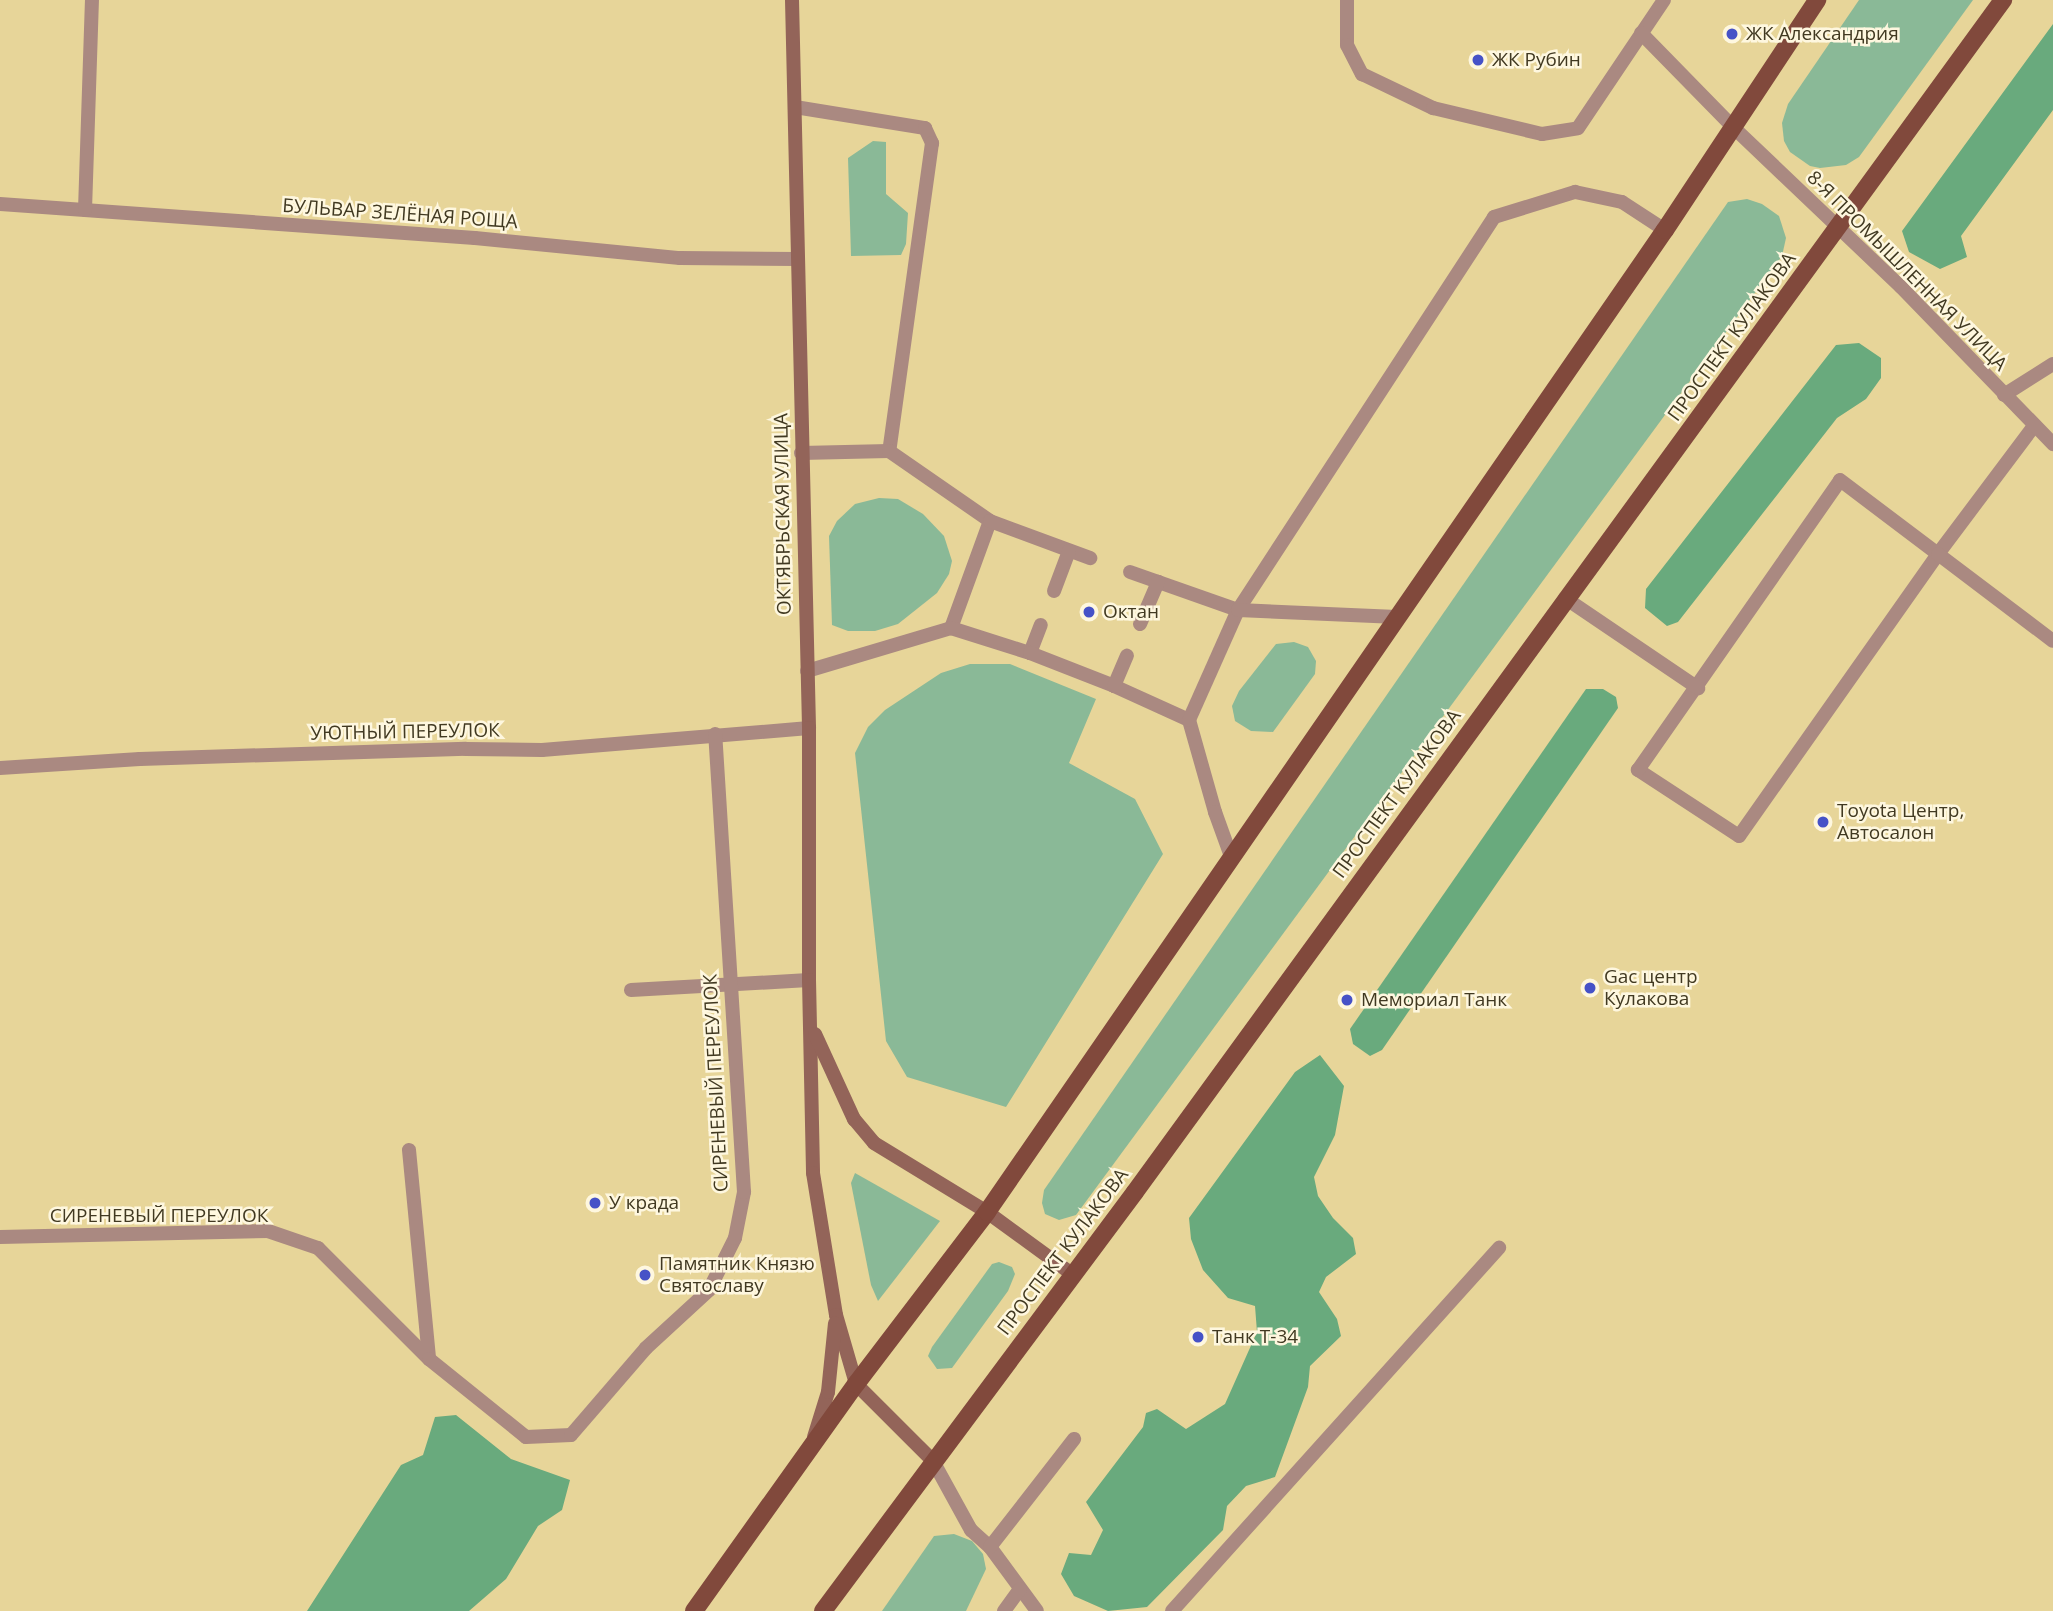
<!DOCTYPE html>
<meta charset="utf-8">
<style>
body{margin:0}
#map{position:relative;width:2053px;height:1611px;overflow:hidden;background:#e7d599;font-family:"Open Sans",sans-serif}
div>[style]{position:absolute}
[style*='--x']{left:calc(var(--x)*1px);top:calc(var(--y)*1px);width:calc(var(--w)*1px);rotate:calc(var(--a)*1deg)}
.green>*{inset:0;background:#8ab997}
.forest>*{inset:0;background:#69aa7d}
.lane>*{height:14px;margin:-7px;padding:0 7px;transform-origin:7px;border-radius:7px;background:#aa8981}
.street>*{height:14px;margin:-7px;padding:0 7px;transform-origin:7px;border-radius:7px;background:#aa8981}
.secondary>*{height:14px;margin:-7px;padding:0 7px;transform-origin:7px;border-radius:7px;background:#936459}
.primary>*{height:18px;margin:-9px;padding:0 9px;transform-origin:9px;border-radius:9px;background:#81493c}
.dots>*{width:19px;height:19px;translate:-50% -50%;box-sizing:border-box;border:4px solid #fef7df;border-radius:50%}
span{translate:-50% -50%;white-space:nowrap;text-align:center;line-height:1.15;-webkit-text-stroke:5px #fef7df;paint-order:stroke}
.poi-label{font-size:19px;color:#413921}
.left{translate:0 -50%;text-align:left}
.street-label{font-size:19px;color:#413921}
</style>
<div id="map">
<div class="green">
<div style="clip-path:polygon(1859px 0,1973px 0,1859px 157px,1846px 165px,1820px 168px,1810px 166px,1790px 152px,1784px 141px,1782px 123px,1788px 104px)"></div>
<div style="clip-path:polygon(873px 141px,886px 142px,886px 194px,908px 213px,906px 244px,901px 255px,851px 256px,848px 158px)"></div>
<div style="clip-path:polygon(1747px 199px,1762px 204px,1779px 216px,1786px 238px,1782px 256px,1076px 1215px,1059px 1220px,1045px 1214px,1042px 1203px,1044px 1190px,1728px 202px)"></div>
<div style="clip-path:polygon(879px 498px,898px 499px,923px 514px,944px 536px,952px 561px,949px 574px,937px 593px,898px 624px,875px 631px,848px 631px,832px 625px,829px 536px,837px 521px,855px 504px)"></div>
<div style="clip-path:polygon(1294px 642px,1308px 647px,1316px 661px,1315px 674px,1273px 732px,1251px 731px,1235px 721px,1232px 706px,1239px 691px,1276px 644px)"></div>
<div style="clip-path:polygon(970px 664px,1010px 664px,1096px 699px,1069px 763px,1135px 799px,1163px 854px,1006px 1107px,907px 1077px,886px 1041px,855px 753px,868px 727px,885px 710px,941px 673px)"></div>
<div style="clip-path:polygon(855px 1173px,940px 1221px,878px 1301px,871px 1285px,851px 1183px)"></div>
<div style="clip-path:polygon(999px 1262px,1012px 1267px,1015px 1274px,1008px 1291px,952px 1368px,937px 1369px,928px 1356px,932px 1347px,992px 1264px)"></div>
<div style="clip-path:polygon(954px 1534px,972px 1541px,983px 1554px,986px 1569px,966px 1611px,882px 1611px,934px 1536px)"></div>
</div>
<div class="forest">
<div style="clip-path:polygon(2053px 24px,2053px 110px,1961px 236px,1967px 257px,1940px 269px,1909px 252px,1902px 231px)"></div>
<div style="clip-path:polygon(1859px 343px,1881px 358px,1881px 378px,1866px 399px,1837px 418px,1678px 622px,1667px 626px,1645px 608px,1646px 589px,1836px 345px)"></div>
<div style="clip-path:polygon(1586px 689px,1603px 689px,1616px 697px,1618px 708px,1382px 1050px,1370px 1056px,1353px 1044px,1350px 1029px)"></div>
<div style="clip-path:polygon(1320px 1055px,1344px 1086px,1335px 1135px,1314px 1177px,1318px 1196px,1333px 1218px,1353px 1238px,1356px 1254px,1326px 1277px,1319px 1292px,1337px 1319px,1341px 1336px,1310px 1366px,1308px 1387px,1275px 1477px,1246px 1486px,1227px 1506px,1223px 1530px,1147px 1607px,1108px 1611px,1074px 1596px,1061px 1574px,1069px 1553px,1091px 1555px,1103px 1530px,1086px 1502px,1143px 1427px,1146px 1413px,1157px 1409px,1186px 1429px,1225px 1404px,1257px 1332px,1255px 1306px,1228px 1298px,1203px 1270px,1191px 1239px,1189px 1218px,1295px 1072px)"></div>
<div style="clip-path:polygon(456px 1415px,511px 1459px,570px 1480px,562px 1510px,538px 1526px,506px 1579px,469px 1611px,307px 1611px,401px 1465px,423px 1455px,435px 1417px)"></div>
</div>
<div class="lane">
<div style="--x:1347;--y:0;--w:45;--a:90"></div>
<div style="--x:1347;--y:45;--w:33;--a:63"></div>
<div style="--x:1362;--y:74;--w:79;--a:25.6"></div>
<div style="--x:1433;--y:108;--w:112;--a:13.4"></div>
<div style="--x:1542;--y:134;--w:36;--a:-9"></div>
<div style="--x:1578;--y:128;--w:154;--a:-56.1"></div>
<div style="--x:1641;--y:33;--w:132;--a:45.6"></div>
<div style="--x:795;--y:107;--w:132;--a:9.2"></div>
<div style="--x:925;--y:128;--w:17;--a:65"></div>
<div style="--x:932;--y:143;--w:311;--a:97.9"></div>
<div style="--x:2004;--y:395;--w:58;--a:-32.3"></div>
<div style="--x:2034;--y:426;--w:160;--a:126.9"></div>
<div style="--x:1938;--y:554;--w:345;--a:125.2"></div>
<div style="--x:1739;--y:836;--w:121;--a:-146.8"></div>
<div style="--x:1638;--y:770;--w:353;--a:-55.1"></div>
<div style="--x:1840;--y:480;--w:123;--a:37.1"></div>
<div style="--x:1938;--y:554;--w:144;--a:37.1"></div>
<div style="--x:801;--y:453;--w:88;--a:-1.3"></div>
<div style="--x:889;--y:451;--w:123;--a:34.7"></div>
<div style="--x:990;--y:521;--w:114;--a:110"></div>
<div style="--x:990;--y:521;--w:107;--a:20.3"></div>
<div style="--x:1130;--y:572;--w:114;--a:19.4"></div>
<div style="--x:1238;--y:610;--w:469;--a:-56.9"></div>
<div style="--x:1494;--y:217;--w:85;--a:-17.2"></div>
<div style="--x:1575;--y:192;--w:48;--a:12"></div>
<div style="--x:1622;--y:202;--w:51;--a:33.1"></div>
<div style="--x:1054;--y:591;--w:43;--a:-69.4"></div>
<div style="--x:1565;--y:598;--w:161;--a:34.1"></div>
<div style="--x:1140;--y:624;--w:46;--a:-66.8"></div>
<div style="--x:1030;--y:653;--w:30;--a:-69"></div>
<div style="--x:807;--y:671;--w:150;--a:-16.6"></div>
<div style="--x:951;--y:628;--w:83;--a:17.6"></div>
<div style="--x:1030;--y:653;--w:90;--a:21.4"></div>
<div style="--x:1114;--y:686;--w:82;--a:24.4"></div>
<div style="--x:1189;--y:720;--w:96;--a:74.2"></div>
<div style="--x:1215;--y:812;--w:50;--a:70.1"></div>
<div style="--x:1114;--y:686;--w:33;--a:-67"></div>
<div style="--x:1189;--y:720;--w:120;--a:-66"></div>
<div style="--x:1238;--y:610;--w:159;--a:2.5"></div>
<div style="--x:631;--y:990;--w:178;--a:-3.2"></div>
<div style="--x:409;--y:1150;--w:210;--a:84.5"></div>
<div style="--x:933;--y:1461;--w:79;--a:61.2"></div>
<div style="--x:971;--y:1530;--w:25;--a:42"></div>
<div style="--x:990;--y:1547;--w:79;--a:53.7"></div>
<div style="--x:990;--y:1547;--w:137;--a:-52.1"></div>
<div style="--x:1004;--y:1611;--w:27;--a:-54"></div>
<div style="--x:1172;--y:1611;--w:489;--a:-48"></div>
</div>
<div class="street">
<div style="--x:1733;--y:127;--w:232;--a:43.6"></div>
<div style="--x:1901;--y:287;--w:219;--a:45.9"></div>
<div style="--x:0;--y:204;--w:476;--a:4.1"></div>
<div style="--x:475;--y:238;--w:206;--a:5.6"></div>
<div style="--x:680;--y:258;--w:117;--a:0.5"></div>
<div style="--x:85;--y:210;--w:210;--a:-88.1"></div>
<div style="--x:0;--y:768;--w:140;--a:-3.7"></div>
<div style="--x:140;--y:759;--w:326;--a:-1.8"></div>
<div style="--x:466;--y:749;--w:76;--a:0.8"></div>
<div style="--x:542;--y:750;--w:268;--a:-4.7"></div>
<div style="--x:0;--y:1237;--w:268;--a:-1.3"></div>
<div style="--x:268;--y:1231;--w:53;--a:18.8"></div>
<div style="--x:318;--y:1248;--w:157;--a:45"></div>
<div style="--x:429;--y:1359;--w:124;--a:38.8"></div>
<div style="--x:526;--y:1437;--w:45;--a:-2.5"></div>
<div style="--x:571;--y:1435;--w:115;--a:-49.2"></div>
<div style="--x:646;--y:1348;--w:86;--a:-42.6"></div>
<div style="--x:709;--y:1290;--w:58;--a:-63.4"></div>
<div style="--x:735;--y:1238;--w:47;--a:-78.9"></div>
<div style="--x:744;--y:1192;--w:459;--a:-93.6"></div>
</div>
<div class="secondary">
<div style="--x:792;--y:0;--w:728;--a:88.66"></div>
<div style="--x:809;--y:728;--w:252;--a:90"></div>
<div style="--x:809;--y:980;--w:193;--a:88.8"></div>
<div style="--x:813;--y:1173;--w:144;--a:80.8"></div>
<div style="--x:836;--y:1315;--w:72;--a:73.8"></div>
<div style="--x:856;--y:1384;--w:109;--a:45"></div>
<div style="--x:815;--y:1034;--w:94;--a:65.4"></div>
<div style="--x:854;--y:1119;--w:31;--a:50"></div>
<div style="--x:874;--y:1143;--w:132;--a:31.4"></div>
<div style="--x:987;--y:1212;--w:105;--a:36.1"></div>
<div style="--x:814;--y:1437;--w:47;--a:-72.7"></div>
<div style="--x:828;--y:1392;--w:69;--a:-84.2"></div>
</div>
<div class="primary">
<div style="--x:694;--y:1611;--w:279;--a:-54.5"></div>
<div style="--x:856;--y:1384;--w:216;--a:-52.7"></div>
<div style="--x:987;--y:1212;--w:1193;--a:-55.38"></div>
<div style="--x:1665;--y:230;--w:276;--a:-56.5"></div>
<div style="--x:823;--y:1611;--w:522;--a:-53.33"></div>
<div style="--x:1135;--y:1192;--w:1475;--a:-53.94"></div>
</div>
<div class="dots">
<div style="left:1732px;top:34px;background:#4652c7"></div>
<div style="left:1478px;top:60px;background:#4652c7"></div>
<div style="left:1089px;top:612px;background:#4652c7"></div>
<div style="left:1823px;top:822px;background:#4652c7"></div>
<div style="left:1590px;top:988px;background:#4652c7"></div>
<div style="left:1347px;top:1000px;background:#4652c7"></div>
<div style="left:595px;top:1203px;background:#4652c7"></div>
<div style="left:645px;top:1275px;background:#4652c7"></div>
<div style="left:1198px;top:1337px;background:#4652c7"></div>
</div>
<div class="poi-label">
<span class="left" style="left:1746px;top:34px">ЖК Александрия</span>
<span class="left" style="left:1492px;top:60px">ЖК Рубин</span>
<span class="left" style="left:1103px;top:612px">Октан</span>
<span class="left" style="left:1837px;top:822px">Toyota Центр,<br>Автосалон</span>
<span class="left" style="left:1604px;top:988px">Gac центр<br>Кулакова</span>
<span class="left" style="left:1361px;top:1000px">Мемориал Танк</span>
<span class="left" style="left:609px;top:1203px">У крада</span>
<span class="left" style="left:659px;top:1275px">Памятник Князю<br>Святославу</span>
<span class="left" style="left:1212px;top:1337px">Танк Т-34</span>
</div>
<div class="street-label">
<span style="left:400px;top:214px;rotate:4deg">БУЛЬВАР ЗЕЛЁНАЯ РОЩА</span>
<span style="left:1907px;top:271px;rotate:45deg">8-Я ПРОМЫШЛЕННАЯ УЛИЦА</span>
<span style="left:1732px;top:337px;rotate:-54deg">ПРОСПЕКТ КУЛАКОВА</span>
<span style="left:783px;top:514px;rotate:-91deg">ОКТЯБРЬСКАЯ УЛИЦА</span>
<span style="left:405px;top:732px;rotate:-1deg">УЮТНЫЙ ПЕРЕУЛОК</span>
<span style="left:1397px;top:794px;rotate:-54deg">ПРОСПЕКТ КУЛАКОВА</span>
<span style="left:716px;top:1083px;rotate:-93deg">СИРЕНЕВЫЙ ПЕРЕУЛОК</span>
<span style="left:159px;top:1216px">СИРЕНЕВЫЙ ПЕРЕУЛОК</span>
<span style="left:1063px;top:1252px;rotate:-53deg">ПРОСПЕКТ КУЛАКОВА</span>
</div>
</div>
